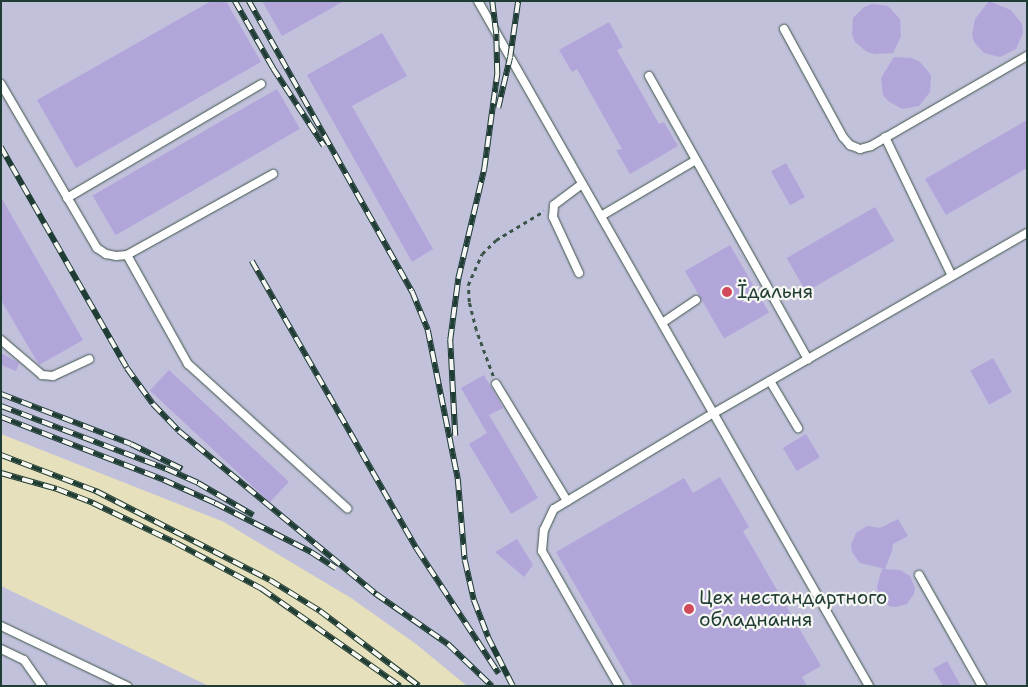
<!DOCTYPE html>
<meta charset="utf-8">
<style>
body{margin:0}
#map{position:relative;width:1028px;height:687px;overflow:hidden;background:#e7e0bc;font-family:"Shantell Sans",sans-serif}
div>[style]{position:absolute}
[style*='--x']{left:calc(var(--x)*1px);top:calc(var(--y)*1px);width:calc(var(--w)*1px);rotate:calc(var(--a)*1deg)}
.industrial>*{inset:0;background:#c2c1dc}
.building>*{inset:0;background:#b2a5da;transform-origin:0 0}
.path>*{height:2.5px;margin-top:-1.25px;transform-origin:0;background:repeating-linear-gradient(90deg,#3d5548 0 4px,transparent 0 8px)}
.roads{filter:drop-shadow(0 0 1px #3d5548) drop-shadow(0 0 1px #3d5548)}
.lane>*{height:8px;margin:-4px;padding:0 4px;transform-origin:4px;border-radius:4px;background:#fff}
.rail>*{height:5.5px;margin-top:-2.75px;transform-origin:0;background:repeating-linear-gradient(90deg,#f6f6f2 0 11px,#1f3d34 0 22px);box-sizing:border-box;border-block:1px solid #1f3d34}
.dots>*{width:14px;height:14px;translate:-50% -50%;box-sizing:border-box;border:2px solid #f6f6f2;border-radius:50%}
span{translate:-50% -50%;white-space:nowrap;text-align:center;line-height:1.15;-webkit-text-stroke:4.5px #f6f6f2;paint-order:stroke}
.poi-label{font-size:19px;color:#1f3d34}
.left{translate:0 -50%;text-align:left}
.frame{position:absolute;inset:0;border:2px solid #1f3d34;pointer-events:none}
</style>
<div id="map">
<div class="industrial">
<div style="clip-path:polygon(1px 1px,1027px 1px,1027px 686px,467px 686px,416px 644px,351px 598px,224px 522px,1px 434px)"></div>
<div style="clip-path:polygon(1px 586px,209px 686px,1px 686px)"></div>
</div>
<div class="building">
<div style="clip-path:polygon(211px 1px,226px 1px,261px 62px,76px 168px,37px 100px)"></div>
<div style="clip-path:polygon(262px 1px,344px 1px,282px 36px)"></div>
<div style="clip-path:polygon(989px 1px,1011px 10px,1022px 24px,1023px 33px,1016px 49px,1000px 57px,984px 53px,974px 42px,972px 34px,975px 19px)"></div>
<div style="clip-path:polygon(872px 4px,888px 6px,900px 19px,901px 36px,893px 53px,875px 54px,867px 52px,855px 42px,852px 34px,853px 18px,864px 7px)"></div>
<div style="clip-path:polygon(609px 22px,623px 47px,617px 50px,659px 124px,664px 122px,678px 146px,630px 174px,616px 150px,622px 149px,577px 69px,572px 72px,559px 50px)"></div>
<div style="clip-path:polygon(382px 33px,407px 76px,352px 106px,433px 249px,412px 262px,307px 75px)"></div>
<div style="clip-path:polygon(894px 57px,912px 58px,920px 62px,931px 75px,930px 92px,919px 106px,902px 109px,888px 101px,883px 95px,881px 78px)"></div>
<div style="left:277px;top:89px;width:46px;height:213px;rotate:60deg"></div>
<div style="clip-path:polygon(1027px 120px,1027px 168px,946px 215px,925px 179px)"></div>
<div style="left:786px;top:163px;width:39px;height:17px;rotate:61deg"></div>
<div style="clip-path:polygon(1px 197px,83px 340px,39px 365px,1px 300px)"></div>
<div style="left:875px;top:207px;width:39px;height:102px;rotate:60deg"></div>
<div style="left:730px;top:245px;width:78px;height:52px;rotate:60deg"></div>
<div style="clip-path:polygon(1px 353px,19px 363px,16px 371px,1px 365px)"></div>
<div style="left:993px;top:358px;width:39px;height:26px;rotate:61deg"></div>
<div style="left:169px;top:370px;width:164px;height:28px;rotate:43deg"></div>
<div style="clip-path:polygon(484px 375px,503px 408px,489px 415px,538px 498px,511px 514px,469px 444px,487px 433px,461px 388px)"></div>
<div style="left:806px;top:434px;width:27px;height:27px;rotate:59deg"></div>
<div style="clip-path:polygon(720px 477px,749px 527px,743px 531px,821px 666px,802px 677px,807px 686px,633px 686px,556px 552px,684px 478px,693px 493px)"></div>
<div style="clip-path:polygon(898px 519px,908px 536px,893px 544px,892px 551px,885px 569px,860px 563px,852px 552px,851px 545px,856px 533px,867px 526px,880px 528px)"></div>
<div style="clip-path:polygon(517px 539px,533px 565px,524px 577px,495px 552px)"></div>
<div style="clip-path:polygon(882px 569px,900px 570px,910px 576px,915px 588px,914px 594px,907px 604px,895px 607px,889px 606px,879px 598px,877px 586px)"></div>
<div style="clip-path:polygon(947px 661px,961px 686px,943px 686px,933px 669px)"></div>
</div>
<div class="path">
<div style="--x:493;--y:376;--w:49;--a:-110.3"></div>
<div style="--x:476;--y:330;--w:29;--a:-104"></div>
<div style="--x:469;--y:302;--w:17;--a:-93"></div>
<div style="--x:468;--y:285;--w:34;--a:-66"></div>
<div style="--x:482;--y:254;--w:20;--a:-45"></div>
<div style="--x:496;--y:240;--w:56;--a:-31.1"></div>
</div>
<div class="roads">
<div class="lane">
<div style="--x:478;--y:1;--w:789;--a:60.28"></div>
<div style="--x:784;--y:29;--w:123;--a:61.4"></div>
<div style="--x:843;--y:137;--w:11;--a:49"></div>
<div style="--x:850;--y:145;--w:11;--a:22"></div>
<div style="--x:860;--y:149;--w:11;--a:-15"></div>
<div style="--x:871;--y:146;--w:180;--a:-30"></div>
<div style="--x:649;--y:76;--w:325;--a:60.7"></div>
<div style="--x:1;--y:84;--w:190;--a:59.7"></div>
<div style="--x:97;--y:248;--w:11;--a:34"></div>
<div style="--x:106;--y:254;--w:10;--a:11"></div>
<div style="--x:116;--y:256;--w:11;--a:-5"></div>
<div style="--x:127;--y:255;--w:167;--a:-29"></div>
<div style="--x:885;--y:137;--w:154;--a:64.3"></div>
<div style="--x:67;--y:198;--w:225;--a:-30.4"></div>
<div style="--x:601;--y:216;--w:110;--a:-30.5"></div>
<div style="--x:127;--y:255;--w:125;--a:60.8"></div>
<div style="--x:188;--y:364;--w:215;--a:42.2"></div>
<div style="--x:579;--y:273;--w:62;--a:-114.9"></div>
<div style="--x:553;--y:217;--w:12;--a:-85"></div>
<div style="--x:554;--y:205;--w:35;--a:-37"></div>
<div style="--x:662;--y:323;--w:41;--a:-34.1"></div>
<div style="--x:1;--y:340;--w:54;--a:40.5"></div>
<div style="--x:42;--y:375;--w:11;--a:5"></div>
<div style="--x:53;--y:376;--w:40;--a:-25"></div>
<div style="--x:770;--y:381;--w:55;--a:59.2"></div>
<div style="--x:496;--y:384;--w:137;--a:58.7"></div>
<div style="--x:919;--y:575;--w:128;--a:60.4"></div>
<div style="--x:1;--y:626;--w:140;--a:25.5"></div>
<div style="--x:1;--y:649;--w:25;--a:26"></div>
<div style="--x:24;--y:660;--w:32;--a:55"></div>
<div style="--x:619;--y:686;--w:155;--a:-119.7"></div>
<div style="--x:542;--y:551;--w:21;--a:-85"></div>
<div style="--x:544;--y:530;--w:23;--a:-65"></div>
<div style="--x:554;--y:509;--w:187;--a:-31"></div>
<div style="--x:714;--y:413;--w:361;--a:-29.9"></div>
</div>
</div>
<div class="rail">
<div style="--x:235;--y:1;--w:77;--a:60.4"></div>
<div style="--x:273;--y:68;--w:93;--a:56.8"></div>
<div style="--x:249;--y:1;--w:333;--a:60.7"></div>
<div style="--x:412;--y:291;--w:42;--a:67.7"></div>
<div style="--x:428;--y:330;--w:152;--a:78.6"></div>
<div style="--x:458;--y:479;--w:81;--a:85.1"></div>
<div style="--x:465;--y:560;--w:41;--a:77.3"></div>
<div style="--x:474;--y:600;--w:40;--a:69"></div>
<div style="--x:488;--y:637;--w:55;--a:63"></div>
<div style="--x:498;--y:108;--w:52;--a:-76.8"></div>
<div style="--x:510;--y:57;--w:57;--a:-81.9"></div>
<div style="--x:1;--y:147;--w:254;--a:60.3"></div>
<div style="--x:127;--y:368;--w:44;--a:54.2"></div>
<div style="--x:153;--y:404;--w:37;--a:46"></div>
<div style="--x:179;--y:431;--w:256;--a:39.6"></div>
<div style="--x:376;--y:594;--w:88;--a:34.8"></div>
<div style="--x:448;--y:644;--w:61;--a:43.7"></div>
<div style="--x:252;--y:261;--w:332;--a:60.2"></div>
<div style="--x:417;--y:549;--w:149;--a:56.7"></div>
<div style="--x:1;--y:394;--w:139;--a:21"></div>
<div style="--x:131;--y:444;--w:57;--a:26.1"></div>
<div style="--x:1;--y:406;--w:178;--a:20.8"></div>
<div style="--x:167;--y:469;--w:34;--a:24"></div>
<div style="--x:198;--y:483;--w:64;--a:30.2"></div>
<div style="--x:1;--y:417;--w:175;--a:21.1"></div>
<div style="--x:164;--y:480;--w:56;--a:24.3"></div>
<div style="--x:215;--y:503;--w:108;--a:27"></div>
<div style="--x:311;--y:552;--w:30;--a:33"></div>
<div style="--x:455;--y:436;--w:96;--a:-93"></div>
<div style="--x:450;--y:340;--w:62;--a:-82.5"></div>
<div style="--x:458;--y:279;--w:113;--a:-76.7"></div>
<div style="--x:484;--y:169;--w:96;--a:-82.2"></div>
<div style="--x:497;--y:74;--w:40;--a:-91.4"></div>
<div style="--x:496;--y:34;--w:33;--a:-97"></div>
<div style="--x:1;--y:455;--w:102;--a:20.8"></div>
<div style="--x:96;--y:491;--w:195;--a:27.1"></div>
<div style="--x:270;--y:580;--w:59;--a:31.8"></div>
<div style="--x:320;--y:611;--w:124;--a:37.1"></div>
<div style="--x:1;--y:473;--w:58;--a:15.9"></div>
<div style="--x:57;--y:489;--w:39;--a:21"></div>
<div style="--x:93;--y:503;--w:92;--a:25.7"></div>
<div style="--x:176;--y:543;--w:98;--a:28.1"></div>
<div style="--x:262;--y:589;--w:169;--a:35.1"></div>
</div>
<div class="dots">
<div style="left:727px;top:292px;background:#d1495b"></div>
<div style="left:689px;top:609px;background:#d1495b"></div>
</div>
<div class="poi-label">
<span class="left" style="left:737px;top:292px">Їдальня</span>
<span class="left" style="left:699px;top:609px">Цех нестандартного<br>обладнання</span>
</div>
<div class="frame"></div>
</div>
